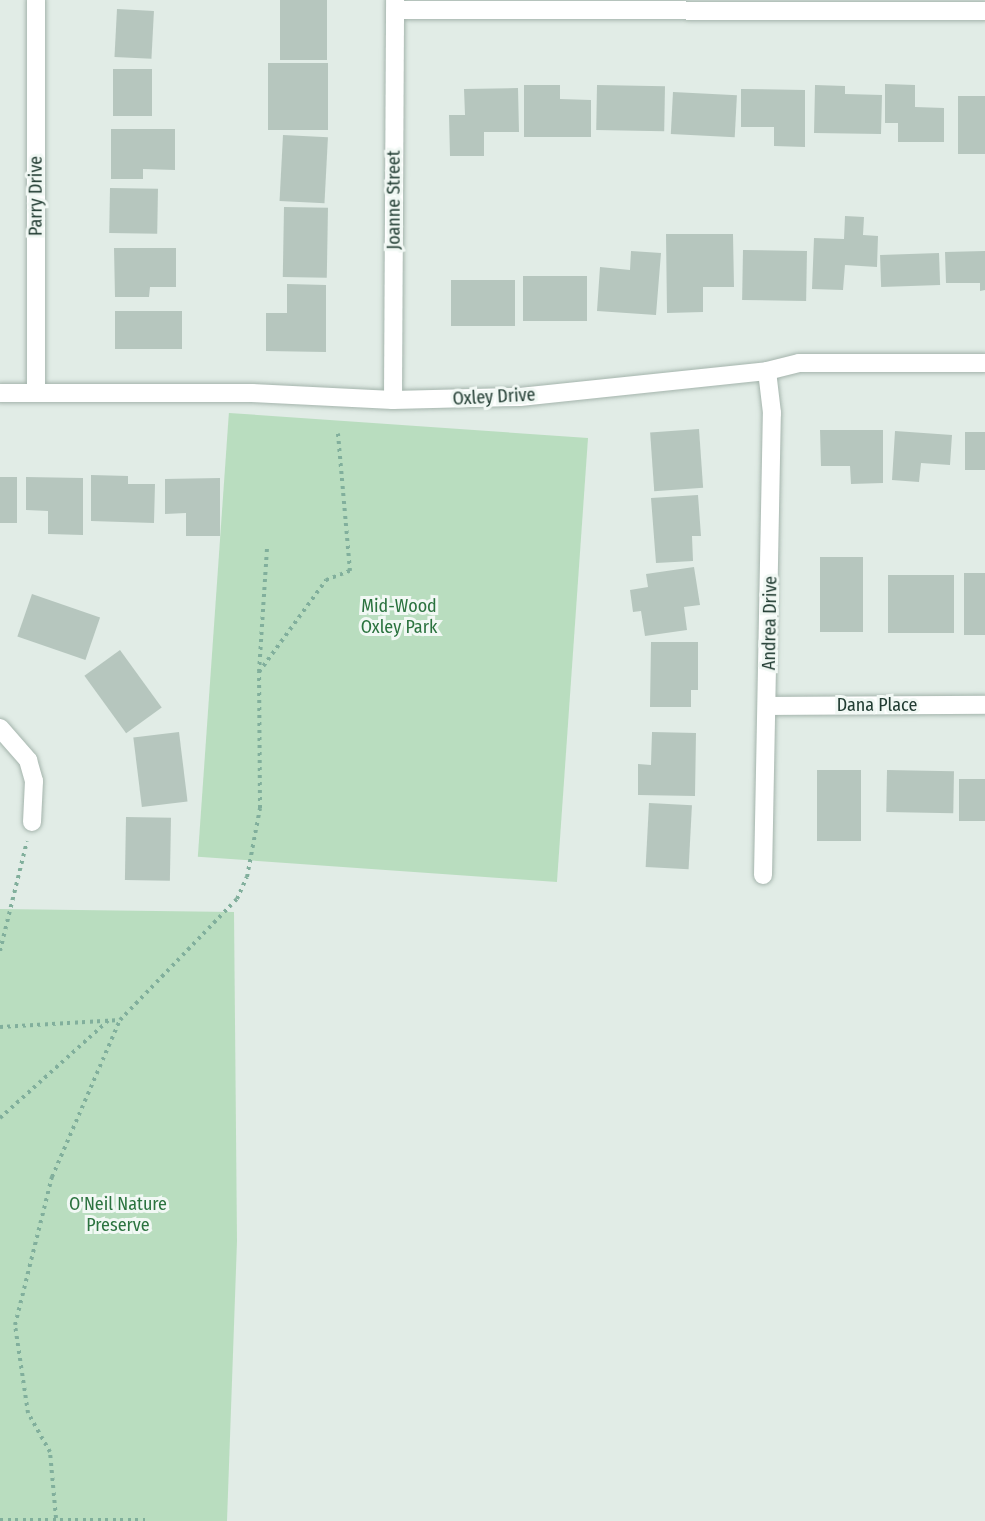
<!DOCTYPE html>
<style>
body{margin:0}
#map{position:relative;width:985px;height:1521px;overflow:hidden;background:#e1ece6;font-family:"Fira Sans Condensed",sans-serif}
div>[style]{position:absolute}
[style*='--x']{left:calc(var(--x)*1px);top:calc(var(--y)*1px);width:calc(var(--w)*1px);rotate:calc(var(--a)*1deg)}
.green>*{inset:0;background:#b9ddbf;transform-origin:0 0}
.building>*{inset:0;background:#b6c6be;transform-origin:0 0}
.path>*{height:4px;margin-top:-2px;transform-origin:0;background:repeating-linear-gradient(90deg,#81af9c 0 3px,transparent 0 7.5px)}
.roads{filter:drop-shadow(0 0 2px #a4b4ac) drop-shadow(0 0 2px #a4b4ac)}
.minor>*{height:18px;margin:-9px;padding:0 9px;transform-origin:9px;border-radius:9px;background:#fff}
span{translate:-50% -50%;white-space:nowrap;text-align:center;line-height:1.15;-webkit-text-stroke:6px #f1f8f4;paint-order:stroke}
.street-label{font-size:18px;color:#213c32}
.park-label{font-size:18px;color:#2b733f}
</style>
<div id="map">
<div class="green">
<div style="left:588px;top:438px;width:445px;height:360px;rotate:94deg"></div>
<div style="clip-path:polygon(0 909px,234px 912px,237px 1241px,227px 1521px,0 1521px)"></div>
</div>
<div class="building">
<div style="left:280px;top:0;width:47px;height:60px"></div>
<div style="left:117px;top:9px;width:37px;height:48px;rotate:3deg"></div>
<div style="left:268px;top:63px;width:60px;height:67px"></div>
<div style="left:113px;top:69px;width:39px;height:47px"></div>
<div style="clip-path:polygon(885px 84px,915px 85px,915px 107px,944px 108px,944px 142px,898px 142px,898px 123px,885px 123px)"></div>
<div style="clip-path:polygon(524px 85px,560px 85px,560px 99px,591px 100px,591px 137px,524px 137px)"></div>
<div style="left:597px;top:85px;width:68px;height:45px;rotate:1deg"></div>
<div style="clip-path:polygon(815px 85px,845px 86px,845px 94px,882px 95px,881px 134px,814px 133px)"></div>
<div style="clip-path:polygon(518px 88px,519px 132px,484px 132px,484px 156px,450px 156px,449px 115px,465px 115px,464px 89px)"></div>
<div style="clip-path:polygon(741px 89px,805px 90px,805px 147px,774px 146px,774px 127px,741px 127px)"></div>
<div style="left:673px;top:92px;width:64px;height:42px;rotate:3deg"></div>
<div style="left:958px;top:96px;width:27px;height:58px"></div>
<div style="clip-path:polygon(111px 129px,175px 129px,175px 170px,143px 169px,143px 179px,111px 179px)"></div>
<div style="left:283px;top:135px;width:45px;height:66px;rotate:3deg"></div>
<div style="left:110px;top:188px;width:48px;height:45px;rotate:1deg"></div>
<div style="left:284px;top:207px;width:44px;height:70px;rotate:1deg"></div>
<div style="clip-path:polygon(845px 216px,864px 217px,863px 235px,878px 236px,877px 267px,845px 265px,843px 290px,812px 289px,814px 238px,844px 239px)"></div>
<div style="clip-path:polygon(666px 234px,733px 234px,734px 287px,703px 287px,703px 312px,667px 313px)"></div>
<div style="clip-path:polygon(114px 248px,176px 248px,176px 287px,150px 287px,149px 297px,115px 297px)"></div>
<div style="left:743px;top:250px;width:64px;height:50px;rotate:1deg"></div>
<div style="clip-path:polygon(631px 251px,661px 253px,656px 315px,597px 311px,600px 267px,630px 270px)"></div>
<div style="clip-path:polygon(985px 251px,985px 290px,980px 291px,980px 283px,946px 283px,945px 252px)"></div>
<div style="left:939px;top:253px;width:32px;height:59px;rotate:88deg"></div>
<div style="left:523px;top:276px;width:64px;height:45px"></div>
<div style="left:451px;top:280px;width:64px;height:46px"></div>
<div style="clip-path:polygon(287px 284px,326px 285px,326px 352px,266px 351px,266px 313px,287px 313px)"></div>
<div style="left:115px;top:311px;width:67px;height:38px"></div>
<div style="left:699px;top:429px;width:59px;height:49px;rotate:86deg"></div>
<div style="clip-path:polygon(820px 430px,883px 430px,883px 483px,851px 484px,850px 466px,821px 466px)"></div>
<div style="clip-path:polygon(895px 431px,952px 435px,950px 465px,921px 463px,919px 482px,892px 480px)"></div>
<div style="left:965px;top:432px;width:20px;height:38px"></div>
<div style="clip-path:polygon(91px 475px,128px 476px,128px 484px,155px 484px,154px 523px,91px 521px)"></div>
<div style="left:0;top:477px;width:17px;height:46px"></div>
<div style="clip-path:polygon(26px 477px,83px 478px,83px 535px,48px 534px,48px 511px,26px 510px)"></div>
<div style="clip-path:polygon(220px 478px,220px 536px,186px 536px,186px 513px,165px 514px,165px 479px)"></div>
<div style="clip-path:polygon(698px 495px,701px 536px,692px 536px,693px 561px,656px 563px,651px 498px)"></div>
<div style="left:820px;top:557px;width:43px;height:75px"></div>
<div style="clip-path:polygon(694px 567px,700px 605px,684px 607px,687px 630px,645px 636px,641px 611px,633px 612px,630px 590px,648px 587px,646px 574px)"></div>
<div style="left:964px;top:573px;width:21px;height:62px"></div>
<div style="left:888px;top:575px;width:66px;height:58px"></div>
<div style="left:32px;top:594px;width:72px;height:45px;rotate:19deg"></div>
<div style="clip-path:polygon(651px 642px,698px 642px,698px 690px,691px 690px,691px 707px,650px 707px)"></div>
<div style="left:120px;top:650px;width:71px;height:44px;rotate:54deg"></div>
<div style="left:179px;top:732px;width:70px;height:46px;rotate:83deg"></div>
<div style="clip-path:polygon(652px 732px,696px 733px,695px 796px,638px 795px,638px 764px,651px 765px)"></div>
<div style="left:817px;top:770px;width:44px;height:71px"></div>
<div style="left:887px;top:770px;width:67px;height:42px;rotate:1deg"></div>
<div style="left:959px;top:779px;width:26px;height:42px"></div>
<div style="left:649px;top:803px;width:43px;height:64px;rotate:3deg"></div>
<div style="left:126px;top:817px;width:45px;height:63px;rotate:1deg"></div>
</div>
<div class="path">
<div style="--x:259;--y:672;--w:114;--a:-53.9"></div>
<div style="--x:326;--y:580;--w:26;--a:-21"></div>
<div style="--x:350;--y:571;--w:138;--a:-95"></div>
<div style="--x:0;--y:951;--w:113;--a:-76.2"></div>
<div style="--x:0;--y:1027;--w:120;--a:-3.3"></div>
<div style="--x:120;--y:1020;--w:168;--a:-46"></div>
<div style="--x:237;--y:899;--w:24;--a:-66"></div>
<div style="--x:247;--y:877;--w:70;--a:-79.3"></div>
<div style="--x:260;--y:808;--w:136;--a:-90.4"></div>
<div style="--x:259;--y:672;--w:125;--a:-86.3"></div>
<div style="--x:0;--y:1118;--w:147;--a:-42"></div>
<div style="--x:56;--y:1518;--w:66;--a:-95.2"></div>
<div style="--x:50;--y:1452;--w:45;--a:-119.4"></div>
<div style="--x:28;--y:1413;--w:89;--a:-98.4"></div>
<div style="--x:15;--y:1325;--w:153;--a:-76"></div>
<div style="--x:52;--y:1177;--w:171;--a:-66.6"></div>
<div style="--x:0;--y:1520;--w:145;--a:0"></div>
</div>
<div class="roads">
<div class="minor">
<div style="--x:36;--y:0;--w:393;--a:90"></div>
<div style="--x:395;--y:10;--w:590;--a:0.1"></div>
<div style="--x:0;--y:393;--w:252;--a:0"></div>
<div style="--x:252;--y:393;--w:141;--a:2.8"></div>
<div style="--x:393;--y:400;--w:127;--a:-1.4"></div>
<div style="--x:520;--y:397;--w:248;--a:-6"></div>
<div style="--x:767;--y:371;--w:33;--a:-14"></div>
<div style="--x:799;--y:363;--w:186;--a:0"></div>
<div style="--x:393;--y:400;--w:400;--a:-89.7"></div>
<div style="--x:769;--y:706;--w:216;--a:-0.3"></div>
<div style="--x:0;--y:728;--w:43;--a:48.8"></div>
<div style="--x:28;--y:760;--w:22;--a:74"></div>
<div style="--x:34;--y:781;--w:41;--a:92.8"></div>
<div style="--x:763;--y:875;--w:462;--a:-88.9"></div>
<div style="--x:772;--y:413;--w:42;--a:-96.8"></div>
</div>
</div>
<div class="street-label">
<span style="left:36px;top:196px;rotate:-90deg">Parry Drive</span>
<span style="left:394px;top:200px;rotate:-90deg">Joanne Street</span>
<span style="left:494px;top:397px;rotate:-3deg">Oxley Drive</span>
<span style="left:770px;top:623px;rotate:-89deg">Andrea Drive</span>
<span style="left:877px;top:705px">Dana Place</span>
</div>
<div class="park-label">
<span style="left:399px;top:617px">Mid-Wood<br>Oxley Park</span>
<span style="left:118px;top:1215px">O'Neil Nature<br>Preserve</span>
</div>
</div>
